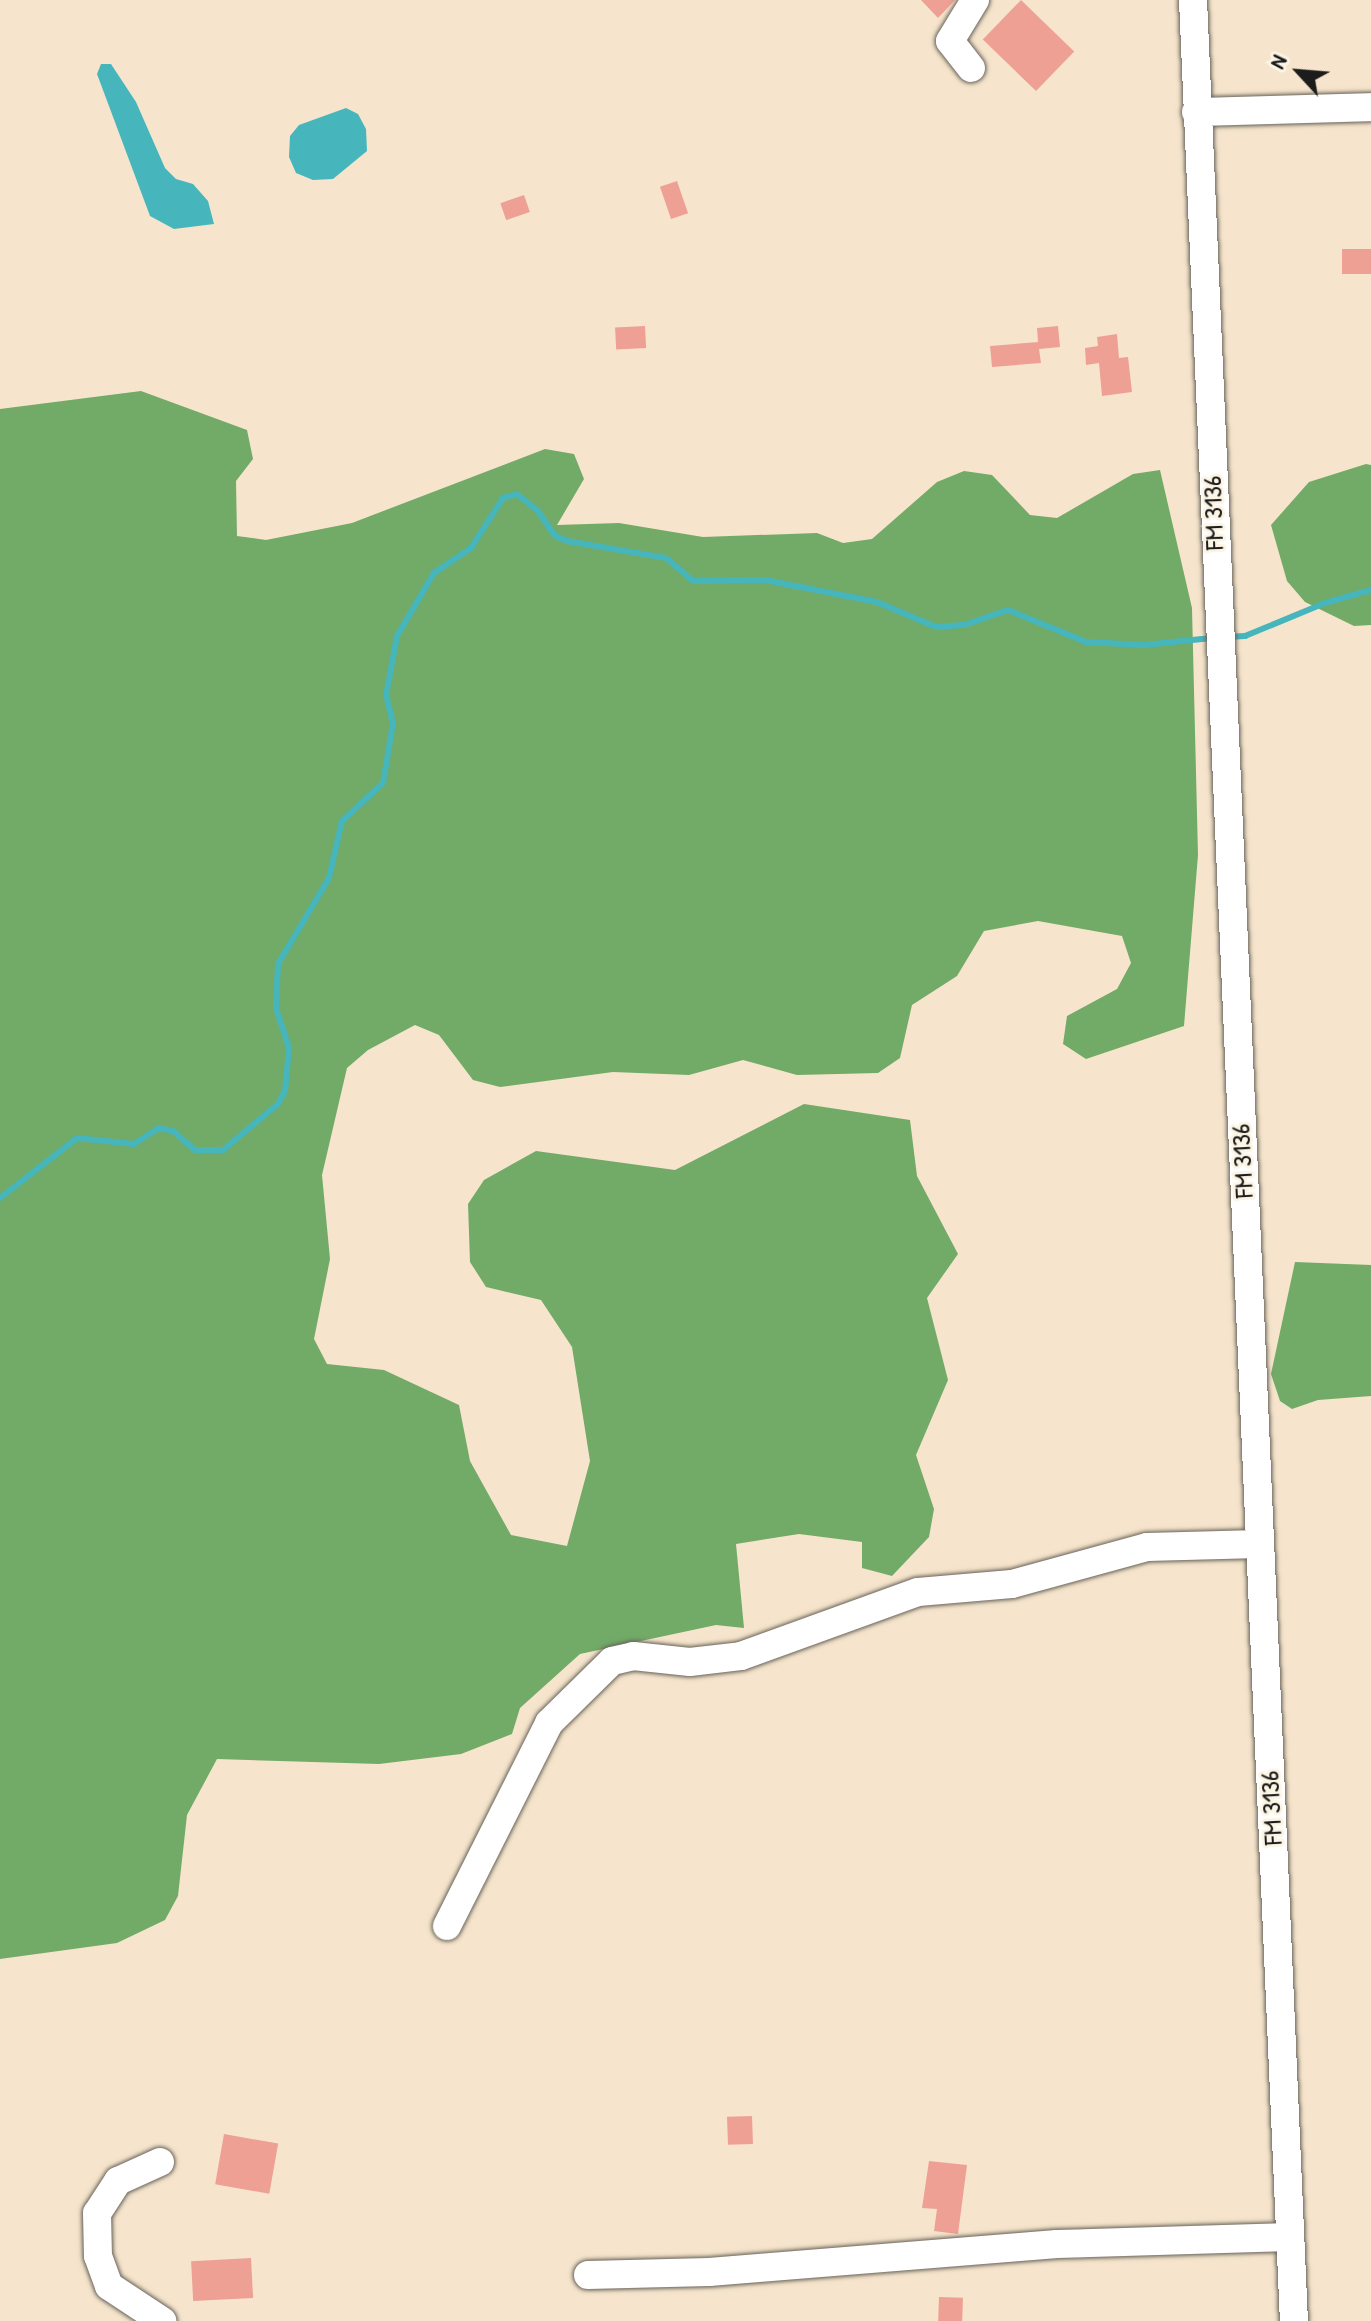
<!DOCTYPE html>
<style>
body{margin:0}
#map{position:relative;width:1371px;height:2321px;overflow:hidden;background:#f6e5cc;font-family:"Patrick Hand",sans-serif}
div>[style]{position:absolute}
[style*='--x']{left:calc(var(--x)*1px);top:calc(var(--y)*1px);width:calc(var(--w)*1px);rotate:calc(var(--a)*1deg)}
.forest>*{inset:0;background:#72aa67}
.water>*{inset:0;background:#46b6bc}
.stream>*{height:6px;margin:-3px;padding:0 3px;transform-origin:3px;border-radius:3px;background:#46b6bc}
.building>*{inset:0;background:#eea095;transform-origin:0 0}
.roads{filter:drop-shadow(0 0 2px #68625a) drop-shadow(0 0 2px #68625a)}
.minor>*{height:28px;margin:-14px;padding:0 14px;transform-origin:14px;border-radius:14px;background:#fff}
span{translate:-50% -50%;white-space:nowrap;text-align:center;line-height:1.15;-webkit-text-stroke:6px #fcf5e5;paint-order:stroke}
.street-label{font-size:26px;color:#1c1c1c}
.north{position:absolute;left:1259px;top:32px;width:80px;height:80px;-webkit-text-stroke:6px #fcf5e5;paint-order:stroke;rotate:296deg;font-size:22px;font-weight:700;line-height:32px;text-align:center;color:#1c1c1c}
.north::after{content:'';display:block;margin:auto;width:28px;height:36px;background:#1c1c1c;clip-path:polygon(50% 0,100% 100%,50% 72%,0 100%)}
</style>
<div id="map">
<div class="forest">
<div style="clip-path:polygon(141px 391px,247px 430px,253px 459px,236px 481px,237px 536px,266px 540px,352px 523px,545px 449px,574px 454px,584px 479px,557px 525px,619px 523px,703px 537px,817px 533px,843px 543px,872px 539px,937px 482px,964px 471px,992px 475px,1030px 515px,1057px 518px,1133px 474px,1160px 470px,1192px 608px,1198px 855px,1184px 1026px,1086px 1059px,1063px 1044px,1067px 1016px,1117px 989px,1131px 963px,1122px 936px,1038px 921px,984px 931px,957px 976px,912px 1005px,900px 1058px,878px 1073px,797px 1075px,743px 1060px,689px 1075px,613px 1072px,500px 1087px,473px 1080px,439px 1035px,415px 1025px,368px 1050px,347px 1068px,322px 1175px,330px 1259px,314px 1339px,327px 1364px,384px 1370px,459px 1405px,470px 1461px,511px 1535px,567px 1546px,590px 1461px,572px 1347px,541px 1300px,486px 1287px,470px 1262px,468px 1204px,484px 1180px,536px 1151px,675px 1170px,804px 1104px,910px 1120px,917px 1176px,958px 1254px,927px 1298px,948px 1380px,916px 1455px,934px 1509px,929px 1537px,892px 1576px,862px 1568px,862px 1542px,799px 1534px,736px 1544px,744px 1628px,716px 1625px,580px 1654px,520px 1708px,512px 1734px,461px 1754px,379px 1764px,217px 1759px,187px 1815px,178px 1896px,165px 1920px,117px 1943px,0 1959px,0 409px)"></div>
<div style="clip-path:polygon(1366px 464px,1371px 465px,1371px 625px,1354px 626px,1305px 602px,1287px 581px,1271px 525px,1309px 482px)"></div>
<div style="clip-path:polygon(1295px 1262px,1371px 1265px,1371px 1396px,1318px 1400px,1292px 1409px,1280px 1401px,1271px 1374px)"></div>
</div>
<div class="water">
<div style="clip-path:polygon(101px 64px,111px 64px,136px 102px,165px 168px,176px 179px,193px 184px,208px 201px,214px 224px,174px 229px,150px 216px,97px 74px)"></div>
<div style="clip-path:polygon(346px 108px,358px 114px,366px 129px,367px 151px,333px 179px,313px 180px,296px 173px,289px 157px,290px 136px,299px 125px)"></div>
</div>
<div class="stream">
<div style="--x:1227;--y:637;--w:18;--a:-3"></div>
<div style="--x:1245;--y:636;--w:87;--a:-22.4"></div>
<div style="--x:1325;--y:603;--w:48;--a:-15.8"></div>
<div style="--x:0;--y:1198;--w:98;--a:-37.9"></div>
<div style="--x:77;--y:1138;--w:57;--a:6"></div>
<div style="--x:134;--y:1144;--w:30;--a:-33"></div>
<div style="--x:159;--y:1128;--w:14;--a:12"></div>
<div style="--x:173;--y:1131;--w:29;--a:41"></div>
<div style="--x:195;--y:1150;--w:28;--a:0"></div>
<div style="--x:223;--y:1150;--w:72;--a:-39.9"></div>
<div style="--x:278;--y:1104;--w:15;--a:-62"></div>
<div style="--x:285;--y:1091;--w:43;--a:-84.7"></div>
<div style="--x:289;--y:1048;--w:42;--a:-108"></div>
<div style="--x:276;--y:1008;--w:44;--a:-87.4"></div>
<div style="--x:278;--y:964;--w:100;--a:-59.3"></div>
<div style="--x:329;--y:878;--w:58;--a:-77.2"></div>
<div style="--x:342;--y:821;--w:56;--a:-42.8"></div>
<div style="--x:383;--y:783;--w:61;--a:-80.5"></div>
<div style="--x:393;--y:723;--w:29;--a:-104"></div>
<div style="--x:386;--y:695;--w:60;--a:-79.4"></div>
<div style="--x:397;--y:636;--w:73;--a:-59.6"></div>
<div style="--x:434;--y:573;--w:45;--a:-34"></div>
<div style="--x:471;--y:548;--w:59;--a:-57.4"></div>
<div style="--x:503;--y:498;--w:15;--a:-16"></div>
<div style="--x:517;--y:494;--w:27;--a:39"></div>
<div style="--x:538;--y:511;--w:29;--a:56"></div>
<div style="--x:554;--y:535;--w:14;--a:25"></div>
<div style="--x:567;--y:541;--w:100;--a:9.7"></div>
<div style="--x:666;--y:558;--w:35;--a:40"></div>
<div style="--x:693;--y:581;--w:72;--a:-0.8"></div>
<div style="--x:765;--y:580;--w:114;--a:11.1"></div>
<div style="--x:877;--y:602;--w:64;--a:23"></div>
<div style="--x:936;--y:627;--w:28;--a:-4"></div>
<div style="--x:964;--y:625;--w:46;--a:-18.8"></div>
<div style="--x:1008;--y:610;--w:84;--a:22.3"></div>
<div style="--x:1086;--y:642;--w:58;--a:3"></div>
<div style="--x:1144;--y:645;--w:68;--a:-5.9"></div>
</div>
<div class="building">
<div style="clip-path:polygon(921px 0,955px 0,938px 18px)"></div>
<div style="left:1021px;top:0;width:74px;height:55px;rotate:44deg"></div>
<div style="left:677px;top:181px;width:34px;height:18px;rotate:71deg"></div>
<div style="left:524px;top:195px;width:18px;height:25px;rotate:71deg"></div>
<div style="left:1371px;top:249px;width:25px;height:29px;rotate:90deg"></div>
<div style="left:645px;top:326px;width:22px;height:30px;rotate:87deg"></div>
<div style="clip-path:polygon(1058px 326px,1060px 347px,1039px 349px,1041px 363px,992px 367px,990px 346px,1038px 342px,1037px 328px)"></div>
<div style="clip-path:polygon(1117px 334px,1119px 358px,1128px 357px,1132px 392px,1102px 396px,1099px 363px,1086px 365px,1085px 348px,1098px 346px,1097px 337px)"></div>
<div style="left:752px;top:2116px;width:28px;height:25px;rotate:88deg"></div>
<div style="left:224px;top:2134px;width:55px;height:51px;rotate:10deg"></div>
<div style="clip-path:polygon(929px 2161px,967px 2165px,958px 2234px,934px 2231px,937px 2209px,922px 2208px)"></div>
<div style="left:251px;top:2258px;width:40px;height:60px;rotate:87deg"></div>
<div style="left:939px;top:2297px;width:24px;height:24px;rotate:2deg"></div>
</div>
<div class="roads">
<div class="minor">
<div style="--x:1193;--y:0;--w:2323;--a:87.51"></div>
<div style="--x:971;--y:68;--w:34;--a:-128"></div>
<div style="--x:950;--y:41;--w:48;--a:-58.6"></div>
<div style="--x:1196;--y:112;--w:175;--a:-1.6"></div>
<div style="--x:447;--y:1926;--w:227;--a:-63.3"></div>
<div style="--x:549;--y:1723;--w:88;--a:-44.5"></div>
<div style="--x:612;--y:1661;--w:22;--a:-13"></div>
<div style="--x:633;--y:1656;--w:57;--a:6"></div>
<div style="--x:690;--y:1662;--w:51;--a:-6.7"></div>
<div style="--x:741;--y:1656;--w:188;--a:-19.9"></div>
<div style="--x:918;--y:1592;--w:94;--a:-4.9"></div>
<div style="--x:1012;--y:1584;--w:140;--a:-15.3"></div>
<div style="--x:1147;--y:1547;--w:112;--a:-1.5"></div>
<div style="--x:160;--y:2162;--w:46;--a:155.7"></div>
<div style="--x:118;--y:2181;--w:38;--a:123"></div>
<div style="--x:97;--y:2213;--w:43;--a:88.7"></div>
<div style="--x:98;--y:2256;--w:32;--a:70"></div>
<div style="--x:109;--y:2286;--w:64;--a:33.4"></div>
<div style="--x:588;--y:2275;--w:121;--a:-1.4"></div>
<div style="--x:709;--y:2272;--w:349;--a:-4.6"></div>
<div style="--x:1057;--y:2244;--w:233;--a:-1.7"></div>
</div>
</div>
<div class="street-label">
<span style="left:1213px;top:513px;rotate:-92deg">FM 3136</span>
<span style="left:1242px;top:1161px;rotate:-93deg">FM 3136</span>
<span style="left:1271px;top:1808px;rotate:-93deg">FM 3136</span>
</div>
<div class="north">N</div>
</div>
